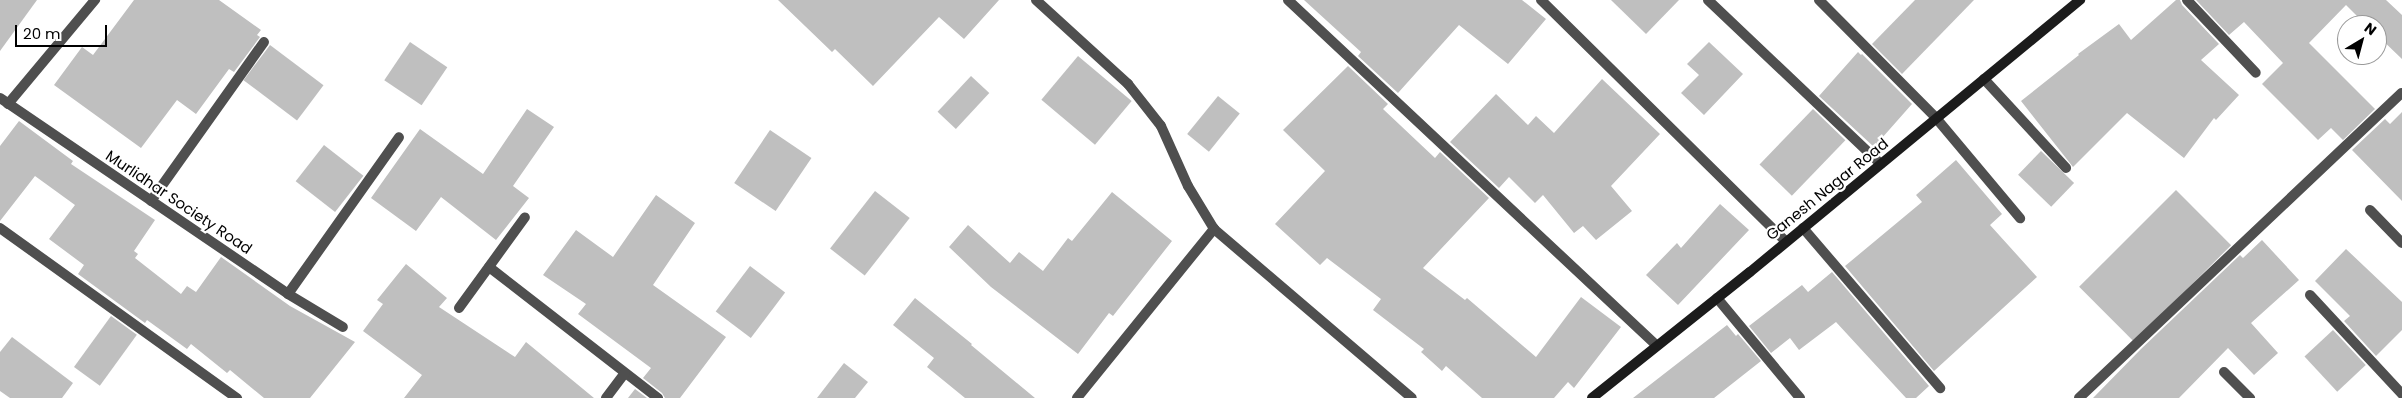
<!DOCTYPE html>
<style>
body{margin:0}
#map{position:relative;width:2402px;height:398px;overflow:hidden;background:#fff;font-family:Poppins,sans-serif}
div>[style]{position:absolute}
[style*='--x']{left:calc(var(--x)*1px);top:calc(var(--y)*1px);width:calc(var(--w)*1px);rotate:calc(var(--a)*1deg)}
.building>*{inset:0;background:#bfbfbf;transform-origin:0 0}
.street>*{height:10px;margin:-5px;padding:0 5px;transform-origin:5px;border-radius:5px;background:#4f4f4f}
.secondary>*{height:10px;margin:-5px;padding:0 5px;transform-origin:5px;border-radius:5px;background:#1c1c1c}
span{translate:-50% -50%;white-space:nowrap;text-align:center;line-height:1.15;-webkit-text-stroke:4.5px #fff;paint-order:stroke}
.street-label{font-size:15px;color:#000}
.north{position:absolute;left:2337px;top:15px;width:50px;height:50px;box-sizing:border-box;background:#fff;border:1px solid #999;border-radius:50%;rotate:37deg;font-size:14px;font-weight:700;line-height:20px;text-align:center;color:#000}
.north::after{content:'';display:block;margin:auto;width:18px;height:22px;background:#000;clip-path:polygon(50% 0,100% 100%,50% 72%,0 100%)}
.scale{position:absolute;left:15px;top:25px;width:92px;height:22px;box-sizing:border-box;border:2px solid #000;border-top:0;padding-left:6px;font-size:15px;line-height:18px;white-space:nowrap;color:#000;-webkit-text-stroke:4px #fff;paint-order:stroke}
</style>
<div id="map">
<div class="building">
<div style="clip-path:polygon(0 0,37px 0,0 51px)"></div>
<div style="clip-path:polygon(134px 0,219px 0,261px 30px,257px 35px,260px 37px,234px 72px,229px 69px,196px 114px,177px 100px,141px 148px,54px 85px,82px 47px,93px 55px)"></div>
<div style="clip-path:polygon(778px 0,999px 0,964px 39px,939px 17px,873px 86px,835px 49px,832px 52px)"></div>
<div style="clip-path:polygon(1304px 0,1522px 0,1546px 19px,1508px 64px,1459px 25px,1398px 93px,1358px 56px,1361px 52px)"></div>
<div style="clip-path:polygon(1611px 0,1679px 0,1646px 34px)"></div>
<div style="clip-path:polygon(1915px 0,1974px 0,1902px 74px,1872px 44px)"></div>
<div style="clip-path:polygon(2176px 0,2180px 0,2182px 5px,2219px 44px,2201px 60px,2239px 95px,2216px 120px,2214px 118px,2184px 158px,2127px 113px,2073px 167px,2021px 101px,2079px 55px,2078px 54px,2119px 24px,2131px 40px)"></div>
<div style="clip-path:polygon(2196px 0,2386px 0,2402px 15px,2402px 59px,2377px 35px,2377px 25px,2366px 25px,2346px 5px,2309px 43px,2375px 109px,2343px 140px,2331px 128px,2318px 140px,2262px 84px,2283px 63px,2244px 22px,2229px 35px)"></div>
<div style="left:410px;top:42px;width:45px;height:46px;rotate:34deg"></div>
<div style="clip-path:polygon(1709px 42px,1743px 74px,1704px 115px,1681px 93px,1699px 75px,1687px 64px)"></div>
<div style="left:270px;top:45px;width:67px;height:44px;rotate:37deg"></div>
<div style="clip-path:polygon(1858px 52px,1861px 55px,1862px 54px,1912px 104px,1874px 147px,1819px 96px)"></div>
<div style="left:1078px;top:56px;width:70px;height:57px;rotate:40deg"></div>
<div style="clip-path:polygon(1348px 66px,1388px 104px,1383px 109px,1435px 158px,1440px 152px,1489px 198px,1423px 268px,1465px 300px,1467px 298px,1536px 357px,1581px 297px,1621px 327px,1574px 388px,1568px 382px,1554px 398px,1482px 398px,1446px 366px,1442px 371px,1421px 352px,1424px 349px,1373px 310px,1381px 299px,1327px 258px,1320px 265px,1275px 224px,1325px 171px,1283px 130px)"></div>
<div style="left:971px;top:76px;width:25px;height:49px;rotate:43deg"></div>
<div style="clip-path:polygon(1602px 79px,1660px 134px,1611px 186px,1632px 211px,1596px 240px,1583px 226px,1574px 233px,1543px 195px,1535px 203px,1509px 177px,1499px 188px,1450px 142px,1496px 94px,1528px 125px,1536px 116px,1554px 133px)"></div>
<div style="left:1218px;top:96px;width:28px;height:49px;rotate:39deg"></div>
<div style="clip-path:polygon(527px 109px,554px 127px,513px 186px,529px 198px,496px 240px,441px 197px,416px 231px,371px 198px,420px 129px,483px 174px)"></div>
<div style="left:1813px;top:109px;width:45px;height:77px;rotate:44deg"></div>
<div style="clip-path:polygon(2402px 112px,2402px 201px,2352px 150px,2385px 119px,2390px 124px)"></div>
<div style="clip-path:polygon(19px 121px,73px 161px,71px 164px,155px 220px,134px 251px,138px 254px,135px 258px,181px 294px,187px 286px,196px 292px,221px 257px,290px 306px,355px 342px,310px 398px,264px 398px,230px 370px,227px 373px,191px 344px,187px 349px,147px 320px,145px 323px,78px 274px,84px 265px,49px 239px,75px 205px,35px 176px,0 221px,0 146px)"></div>
<div style="left:770px;top:130px;width:50px;height:64px;rotate:34deg"></div>
<div style="left:324px;top:145px;width:50px;height:46px;rotate:38deg"></div>
<div style="left:2041px;top:151px;width:46px;height:33px;rotate:44deg"></div>
<div style="clip-path:polygon(1956px 160px,2002px 214px,1990px 225px,2037px 277px,1934px 371px,1845px 266px,1922px 202px,1916px 195px)"></div>
<div style="left:2176px;top:190px;width:78px;height:137px;rotate:45deg"></div>
<div style="left:875px;top:191px;width:44px;height:73px;rotate:38deg"></div>
<div style="clip-path:polygon(1112px 192px,1172px 241px,1113px 316px,1109px 313px,1078px 354px,991px 287px,949px 247px,968px 225px,1010px 263px,1019px 252px,1043px 271px,1068px 238px,1072px 241px)"></div>
<div style="clip-path:polygon(656px 195px,695px 223px,653px 285px,726px 337px,680px 398px,665px 398px,662px 393px,643px 378px,651px 368px,578px 314px,586px 304px,543px 275px,576px 230px,613px 257px)"></div>
<div style="clip-path:polygon(1720px 204px,1749px 230px,1678px 305px,1646px 275px,1677px 243px,1681px 248px)"></div>
<div style="clip-path:polygon(2262px 240px,2299px 280px,2251px 323px,2278px 353px,2254px 375px,2228px 348px,2179px 398px,2093px 398px,2141px 349px,2240px 255px,2243px 258px)"></div>
<div style="clip-path:polygon(2346px 249px,2402px 302px,2402px 330px,2376px 356px,2344px 321px,2350px 316px,2315px 281px)"></div>
<div style="clip-path:polygon(406px 264px,447px 298px,439px 307px,515px 357px,526px 342px,594px 398px,404px 398px,422px 375px,363px 331px,383px 304px,377px 300px)"></div>
<div style="left:750px;top:266px;width:44px;height:57px;rotate:37deg"></div>
<div style="clip-path:polygon(1832px 272px,1929px 386px,1916px 398px,1906px 398px,1836px 322px,1799px 350px,1790px 338px,1771px 353px,1749px 326px,1802px 285px,1808px 292px)"></div>
<div style="clip-path:polygon(915px 298px,972px 344px,971px 345px,1035px 398px,965px 398px,927px 367px,934px 358px,893px 325px)"></div>
<div style="left:111px;top:316px;width:32px;height:63px;rotate:36deg"></div>
<div style="clip-path:polygon(1727px 325px,1736px 336px,1738px 334px,1761px 361px,1714px 398px,1633px 398px)"></div>
<div style="left:2333px;top:330px;width:48px;height:39px;rotate:47deg"></div>
<div style="clip-path:polygon(12px 337px,73px 383px,62px 398px,10px 398px,0 391px,0 352px)"></div>
<div style="clip-path:polygon(844px 363px,868px 382px,855px 398px,817px 398px)"></div>
<div style="clip-path:polygon(635px 389px,647px 398px,628px 398px)"></div>
</div>
<div class="street">
<div style="--x:1036;--y:0;--w:125;--a:42.4"></div>
<div style="--x:1128;--y:84;--w:53;--a:51.8"></div>
<div style="--x:1161;--y:126;--w:66;--a:65.8"></div>
<div style="--x:1188;--y:186;--w:50;--a:58.8"></div>
<div style="--x:1214;--y:229;--w:260;--a:40.5"></div>
<div style="--x:1288;--y:0;--w:504;--a:43.15"></div>
<div style="--x:1541;--y:0;--w:344;--a:44.6"></div>
<div style="--x:1708;--y:0;--w:238;--a:43.5"></div>
<div style="--x:1819;--y:0;--w:166;--a:45.2"></div>
<div style="--x:1936;--y:118;--w:131;--a:50"></div>
<div style="--x:2187;--y:0;--w:100;--a:46.6"></div>
<div style="--x:1984;--y:79;--w:121;--a:47.3"></div>
<div style="--x:0;--y:98;--w:348;--a:34.2"></div>
<div style="--x:288;--y:294;--w:64;--a:31"></div>
<div style="--x:8;--y:104;--w:136;--a:-50.1"></div>
<div style="--x:151;--y:201;--w:195;--a:-54.6"></div>
<div style="--x:2370;--y:210;--w:46;--a:45.9"></div>
<div style="--x:0;--y:228;--w:292;--a:35.7"></div>
<div style="--x:1803;--y:228;--w:211;--a:49.4"></div>
<div style="--x:489;--y:267;--w:214;--a:37.8"></div>
<div style="--x:288;--y:294;--w:192;--a:-54.7"></div>
<div style="--x:2310;--y:295;--w:135;--a:47.1"></div>
<div style="--x:1717;--y:298;--w:130;--a:50.3"></div>
<div style="--x:459;--y:308;--w:112;--a:-54"></div>
<div style="--x:2224;--y:372;--w:37;--a:45"></div>
<div style="--x:606;--y:398;--w:31;--a:-53"></div>
<div style="--x:1077;--y:398;--w:218;--a:-51"></div>
<div style="--x:2079;--y:398;--w:444;--a:-43.4"></div>
</div>
<div class="secondary">
<div style="--x:1592;--y:398;--w:202;--a:-38.6"></div>
<div style="--x:1750;--y:272;--w:428;--a:-39.5"></div>
</div>
<div class="street-label">
<span style="left:1827px;top:189px;rotate:-39deg">Ganesh Nagar Road</span>
<span style="left:179px;top:202px;rotate:34deg">Murlidhar Society Road</span>
</div>
<div class="north">N</div>
<div class="scale">20 m</div>
</div>
